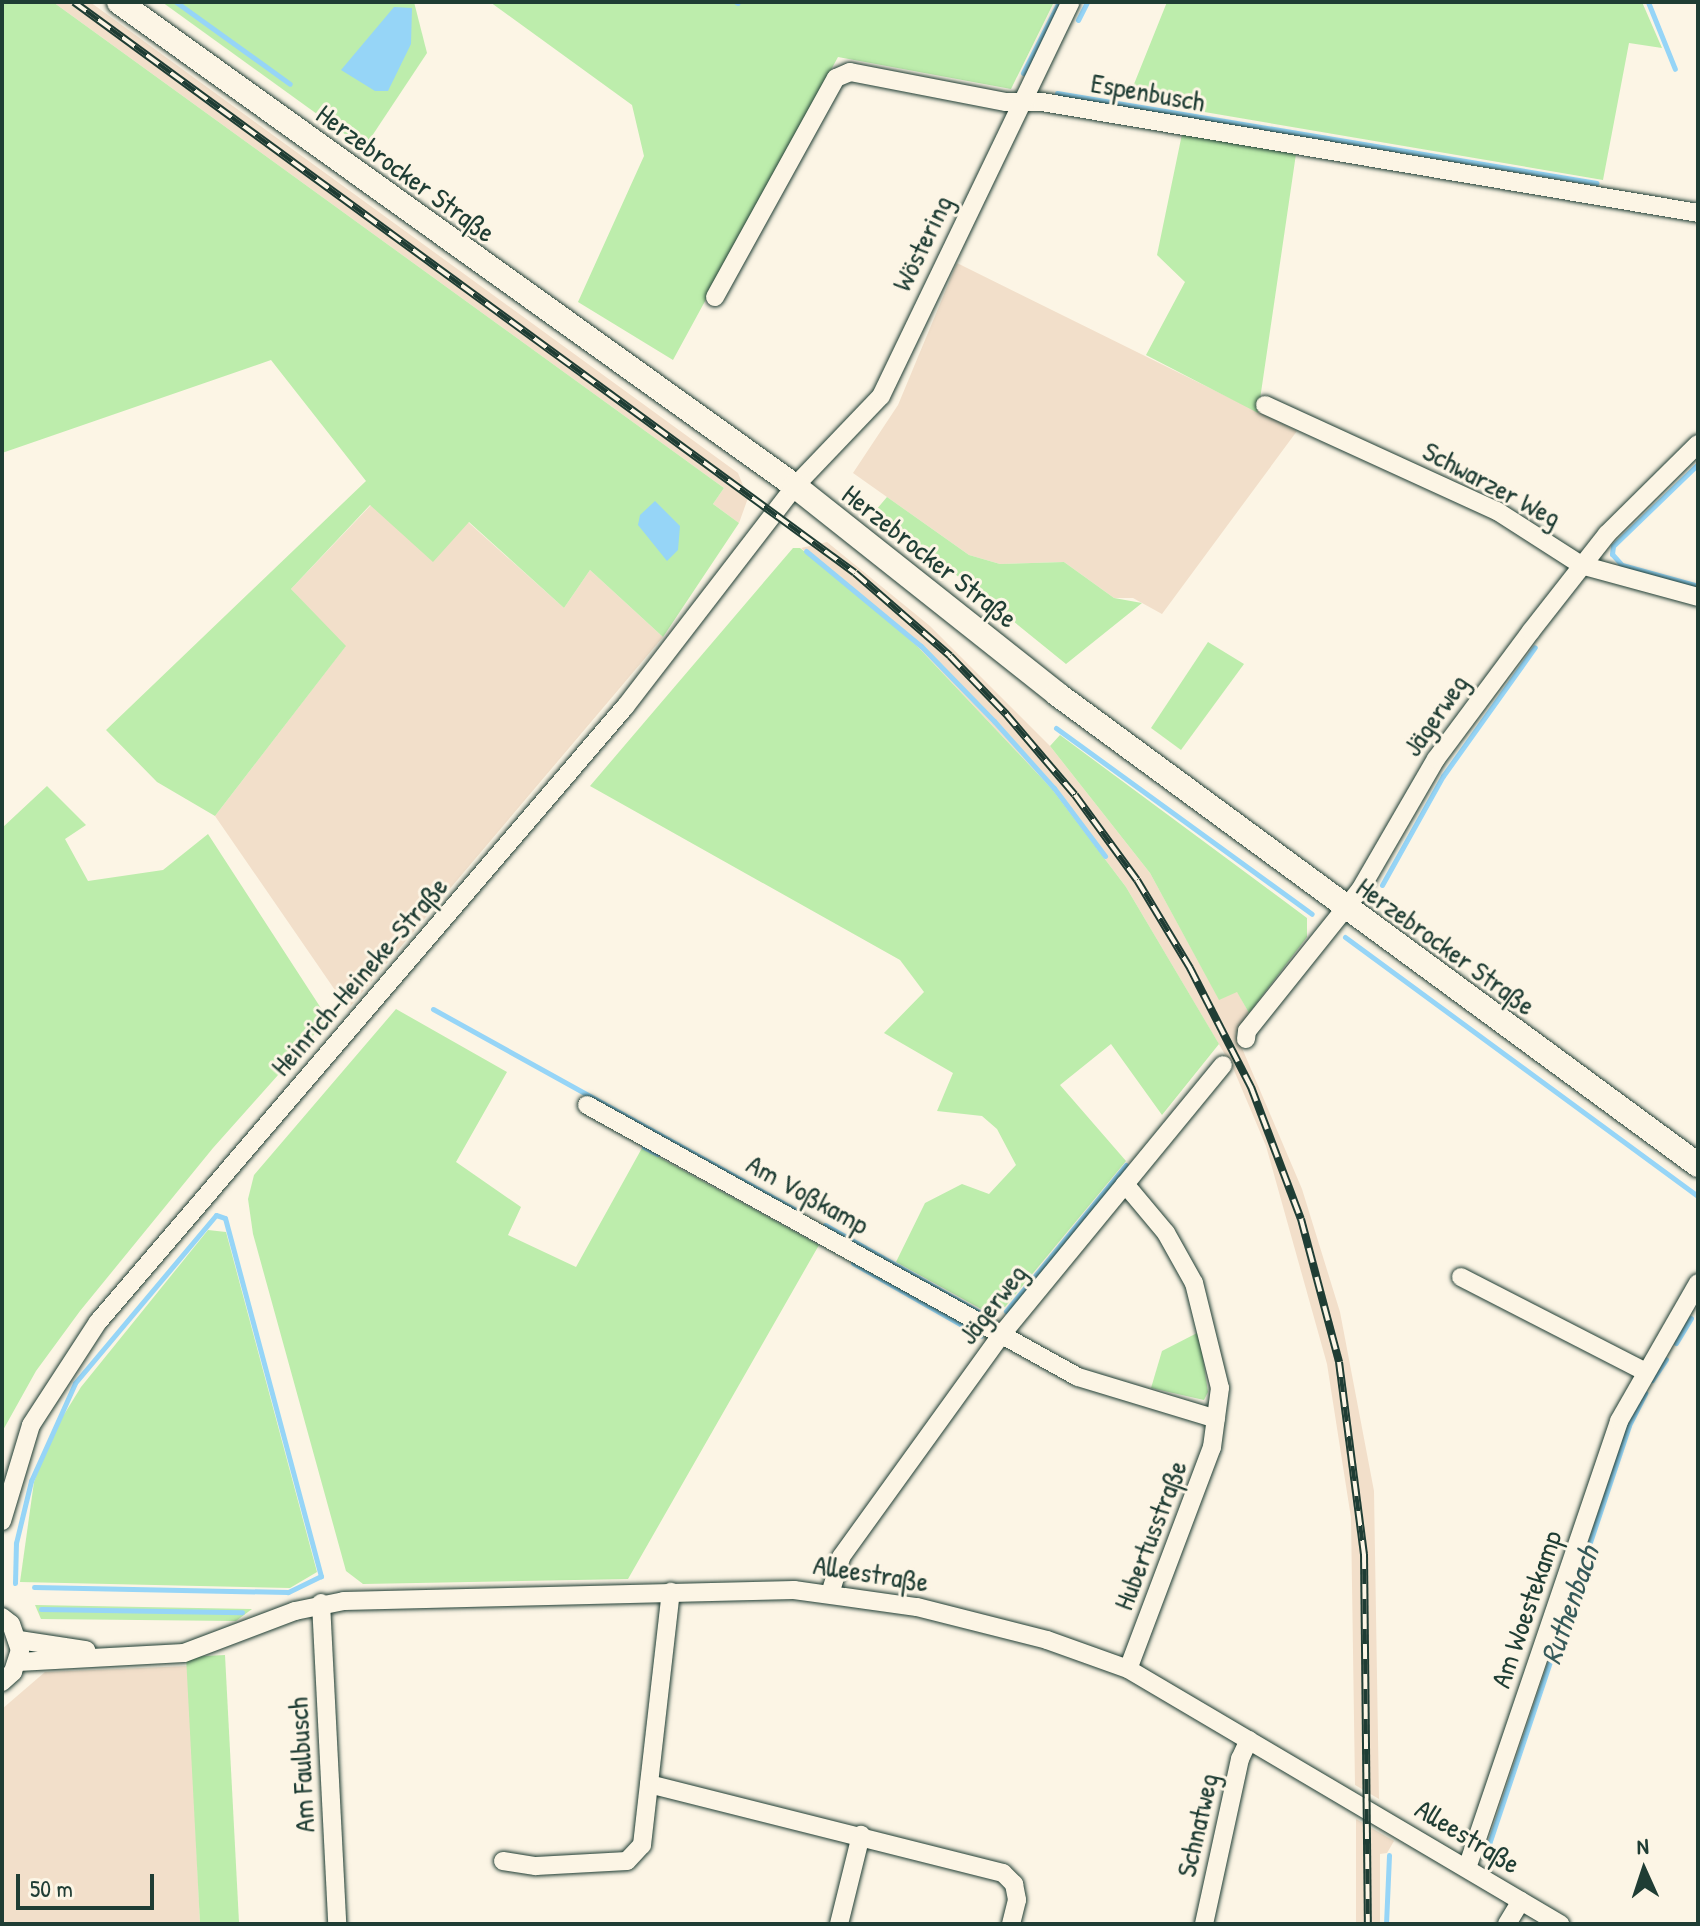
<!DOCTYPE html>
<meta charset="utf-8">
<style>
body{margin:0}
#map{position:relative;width:1700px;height:1926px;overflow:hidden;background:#fcf5e5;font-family:"Patrick Hand",sans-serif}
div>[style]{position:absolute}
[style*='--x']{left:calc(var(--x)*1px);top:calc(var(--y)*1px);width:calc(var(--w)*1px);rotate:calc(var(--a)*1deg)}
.built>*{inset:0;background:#f2dfca}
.green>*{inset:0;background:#bdedac;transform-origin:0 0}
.water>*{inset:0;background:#96d5f7}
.stream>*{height:5px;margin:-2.5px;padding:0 2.5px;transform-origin:2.5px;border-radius:2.5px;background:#96d5f7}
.roads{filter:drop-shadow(0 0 2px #1f3d34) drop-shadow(0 0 2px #1f3d34)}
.minor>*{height:18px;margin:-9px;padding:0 9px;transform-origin:9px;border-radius:9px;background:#fcf5e5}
.major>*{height:24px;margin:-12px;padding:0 12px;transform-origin:12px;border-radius:12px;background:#fcf5e5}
.rail>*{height:8px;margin-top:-4px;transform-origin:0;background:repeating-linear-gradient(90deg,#fcf5e5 0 15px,#1f3d34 0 30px);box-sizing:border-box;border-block:2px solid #1f3d34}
span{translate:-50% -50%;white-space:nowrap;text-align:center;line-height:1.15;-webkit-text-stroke:6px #fcf5e5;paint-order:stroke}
.street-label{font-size:28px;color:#1f3d34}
.water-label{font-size:30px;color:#375b5b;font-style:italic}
.frame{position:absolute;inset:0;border:4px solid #1f3d34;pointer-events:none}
.north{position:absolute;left:1604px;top:1830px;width:80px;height:80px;-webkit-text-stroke:6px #fcf5e5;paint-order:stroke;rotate:357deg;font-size:22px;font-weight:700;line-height:32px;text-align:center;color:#1f3d34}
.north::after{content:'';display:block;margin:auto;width:28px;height:36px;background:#1f3d34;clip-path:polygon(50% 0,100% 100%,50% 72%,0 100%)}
.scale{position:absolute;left:16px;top:1874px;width:138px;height:36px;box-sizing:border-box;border:4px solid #1f3d34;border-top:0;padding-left:10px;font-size:24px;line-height:28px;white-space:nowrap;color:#1f3d34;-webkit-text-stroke:6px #fcf5e5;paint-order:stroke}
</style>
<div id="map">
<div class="built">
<div style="clip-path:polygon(53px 2px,90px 2px,738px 473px,748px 498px,739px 523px,713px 504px,724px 488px)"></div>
<div style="clip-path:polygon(957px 263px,1297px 431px,1162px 614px,1133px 598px,1114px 598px,1064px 562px,1000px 564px,969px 555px,853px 473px,898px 405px)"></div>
<div style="clip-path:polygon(371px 505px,468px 522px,564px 608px,590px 570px,663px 637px,348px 1009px,215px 816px,345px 647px,291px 589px)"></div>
<div style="clip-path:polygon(827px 542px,930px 626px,1050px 746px,1150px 873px,1219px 999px,1237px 991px,1249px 1013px,1236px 1034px,1302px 1189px,1340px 1312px,1374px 1491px,1379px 1799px,1355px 1785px,1351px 1518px,1327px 1364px,1266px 1146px,1233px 1068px,1126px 887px,1052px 789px,918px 647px,801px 548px)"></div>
<div style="clip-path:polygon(188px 1666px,200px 1924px,2px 1924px,2px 1709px,45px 1672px)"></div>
<div style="clip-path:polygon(1356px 1819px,1394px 1841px,1387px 1853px,1380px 1854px,1380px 1924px,1356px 1924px)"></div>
</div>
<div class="green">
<div style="clip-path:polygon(2px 2px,53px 2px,724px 488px,713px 504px,739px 523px,663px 637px,590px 570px,564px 608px,469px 522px,433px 562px,370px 505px,291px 589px,346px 646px,215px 816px,157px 782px,106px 730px,366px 481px,271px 360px,2px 453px)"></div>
<div style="clip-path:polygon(162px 2px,414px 2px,427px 53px,364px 148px)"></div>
<div style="clip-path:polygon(490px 2px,1054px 2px,1011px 89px,838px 57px,673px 360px,578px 302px,644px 156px,632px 105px)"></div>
<div style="clip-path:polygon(1167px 2px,1642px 2px,1662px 48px,1629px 43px,1603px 180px,1128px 99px)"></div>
<div style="clip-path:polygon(1182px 134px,1296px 154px,1258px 413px,1146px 355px,1185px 282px,1157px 255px)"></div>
<div style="clip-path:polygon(887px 497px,969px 555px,1000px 564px,1064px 562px,1114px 598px,1142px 603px,1066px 664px,876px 510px)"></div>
<div style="clip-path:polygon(793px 548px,800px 548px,848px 585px,918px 647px,1052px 789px,1126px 887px,1219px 1044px,1162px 1115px,1111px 1044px,1060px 1085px,1126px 1161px,1005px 1307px,983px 1310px,896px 1262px,925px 1203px,962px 1184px,989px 1194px,1016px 1165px,997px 1129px,982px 1116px,937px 1111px,953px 1073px,884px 1033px,924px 992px,900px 960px,590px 786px)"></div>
<div style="clip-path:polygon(1208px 642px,1244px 664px,1181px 750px,1151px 728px)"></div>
<div style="clip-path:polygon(1060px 735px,1307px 918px,1307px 937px,1249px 1013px,1237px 992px,1219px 1000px,1150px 873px,1050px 746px)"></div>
<div style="clip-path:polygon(47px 786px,86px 825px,65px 839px,88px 881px,163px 870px,208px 834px,328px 1019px,213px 1148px,80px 1311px,36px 1371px,2px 1432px,2px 828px)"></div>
<div style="clip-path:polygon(396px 1009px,507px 1072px,456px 1162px,521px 1207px,508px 1235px,576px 1267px,642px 1148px,819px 1245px,628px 1579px,363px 1584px,346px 1571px,253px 1234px,248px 1199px,254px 1175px)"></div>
<div style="clip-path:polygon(208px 1230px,226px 1232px,317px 1572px,290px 1588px,20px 1582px,34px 1482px,52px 1434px,81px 1387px)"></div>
<div style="clip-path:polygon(1199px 1332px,1208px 1392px,1204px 1400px,1151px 1388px,1162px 1351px)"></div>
<div style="clip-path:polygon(35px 1605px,252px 1609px,236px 1621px,41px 1619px)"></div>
<div style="left:225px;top:1655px;width:269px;height:39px;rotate:87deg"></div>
</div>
<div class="water">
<div style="clip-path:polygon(394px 7px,412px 8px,411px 44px,388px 91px,375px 91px,341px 70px)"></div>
<div style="clip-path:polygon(655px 501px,680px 526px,678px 550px,667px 561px,638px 525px,640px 515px)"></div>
</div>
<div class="stream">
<div style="--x:176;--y:2;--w:140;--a:35.7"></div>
<div style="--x:736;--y:2;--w:2;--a:27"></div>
<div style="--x:1648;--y:2;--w:72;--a:68.1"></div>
<div style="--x:1078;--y:20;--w:20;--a:-63"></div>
<div style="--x:1023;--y:73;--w:80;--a:-63.1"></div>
<div style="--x:1057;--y:93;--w:547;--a:9.46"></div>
<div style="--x:1698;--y:464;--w:118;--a:136"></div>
<div style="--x:1613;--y:546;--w:8;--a:97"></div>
<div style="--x:1612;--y:554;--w:15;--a:48"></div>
<div style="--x:1622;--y:565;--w:79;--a:15.4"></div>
<div style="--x:806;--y:551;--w:149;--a:39.6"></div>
<div style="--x:921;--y:646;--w:105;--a:45.8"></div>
<div style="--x:994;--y:721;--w:90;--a:48.2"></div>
<div style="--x:1054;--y:788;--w:85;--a:53.1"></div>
<div style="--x:1056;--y:728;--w:316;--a:36"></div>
<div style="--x:1382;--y:885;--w:125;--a:-60.8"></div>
<div style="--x:1443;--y:776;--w:158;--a:-54.5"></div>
<div style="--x:1345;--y:937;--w:438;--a:36.3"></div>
<div style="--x:433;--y:1009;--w:414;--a:29"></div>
<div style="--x:644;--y:1147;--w:15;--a:28"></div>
<div style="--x:825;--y:1225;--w:177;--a:29.5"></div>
<div style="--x:853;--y:1263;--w:147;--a:29.7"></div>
<div style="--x:1006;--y:1311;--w:189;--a:-50.6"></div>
<div style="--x:1676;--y:1343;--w:29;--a:-59"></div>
<div style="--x:1652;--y:1380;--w:25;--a:-56"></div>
<div style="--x:15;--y:1583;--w:40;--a:-88.6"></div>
<div style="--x:16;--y:1543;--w:64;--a:-76.4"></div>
<div style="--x:31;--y:1481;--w:107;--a:-65.8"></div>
<div style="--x:75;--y:1383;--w:219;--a:-50"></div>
<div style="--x:216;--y:1215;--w:9;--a:18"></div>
<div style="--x:225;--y:1218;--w:371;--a:75"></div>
<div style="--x:321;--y:1576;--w:37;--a:154"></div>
<div style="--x:288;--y:1592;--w:254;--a:-178.9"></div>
<div style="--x:41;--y:1609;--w:201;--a:0.9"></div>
<div style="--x:1485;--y:1856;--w:454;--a:-71.5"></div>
<div style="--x:1629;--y:1425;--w:36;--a:-63"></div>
<div style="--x:1386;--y:1924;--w:69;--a:-87.5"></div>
</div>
<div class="roads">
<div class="minor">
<div style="--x:715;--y:297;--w:250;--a:-61.1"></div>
<div style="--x:836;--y:78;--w:15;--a:-23"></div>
<div style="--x:850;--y:72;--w:159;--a:10.9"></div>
<div style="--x:1006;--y:102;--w:36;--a:0"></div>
<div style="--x:1042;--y:102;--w:665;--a:9.6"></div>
<div style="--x:1265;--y:405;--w:255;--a:24.6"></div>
<div style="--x:1497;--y:511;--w:100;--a:32.7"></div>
<div style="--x:1581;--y:565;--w:121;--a:15.3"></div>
<div style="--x:1246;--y:1039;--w:8;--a:-83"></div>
<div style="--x:1247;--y:1031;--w:181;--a:-51.3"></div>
<div style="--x:1360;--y:890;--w:151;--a:-59.9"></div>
<div style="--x:1436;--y:759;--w:159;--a:-53.4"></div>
<div style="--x:1531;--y:631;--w:123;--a:-51.9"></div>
<div style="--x:1607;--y:534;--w:128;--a:-44.7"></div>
<div style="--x:587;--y:1105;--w:561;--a:28.99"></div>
<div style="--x:1078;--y:1377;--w:144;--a:16.9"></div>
<div style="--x:1125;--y:1184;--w:64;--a:50.1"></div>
<div style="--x:1166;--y:1233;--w:57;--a:60.8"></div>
<div style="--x:1194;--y:1283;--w:108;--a:76.1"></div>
<div style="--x:1220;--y:1388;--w:60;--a:97.7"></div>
<div style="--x:1212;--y:1447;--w:237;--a:110.7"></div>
<div style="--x:1461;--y:1277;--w:206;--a:27.2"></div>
<div style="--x:2;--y:1521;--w:100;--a:-73.2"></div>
<div style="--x:31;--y:1425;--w:123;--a:-57"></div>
<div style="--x:98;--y:1322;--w:810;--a:-49.41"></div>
<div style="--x:625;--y:707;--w:279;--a:-52.4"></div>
<div style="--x:795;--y:486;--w:124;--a:-46.3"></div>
<div style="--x:881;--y:396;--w:437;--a:-64.3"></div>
<div style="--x:830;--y:1594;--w:39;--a:-73"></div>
<div style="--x:841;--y:1557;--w:275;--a:-54.2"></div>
<div style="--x:1002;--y:1334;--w:348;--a:-50.6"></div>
<div style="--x:321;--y:1603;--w:321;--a:87.1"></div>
<div style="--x:2;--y:1617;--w:11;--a:38"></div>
<div style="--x:11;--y:1624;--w:28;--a:71"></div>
<div style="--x:20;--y:1650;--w:23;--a:108"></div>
<div style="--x:13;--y:1672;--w:15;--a:138"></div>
<div style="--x:19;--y:1640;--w:68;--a:8.5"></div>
<div style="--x:18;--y:1662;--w:166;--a:-3.1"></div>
<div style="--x:184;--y:1653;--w:119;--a:-20.7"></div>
<div style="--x:295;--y:1611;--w:50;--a:-11.5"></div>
<div style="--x:344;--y:1601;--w:450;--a:-1.4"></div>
<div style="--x:794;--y:1590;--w:124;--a:7.9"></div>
<div style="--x:917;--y:1607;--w:134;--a:14.2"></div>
<div style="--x:1047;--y:1640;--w:86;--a:19.7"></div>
<div style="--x:1128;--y:1669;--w:502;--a:30.55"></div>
<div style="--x:649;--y:1784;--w:365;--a:14.1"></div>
<div style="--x:1003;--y:1873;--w:16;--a:45"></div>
<div style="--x:1014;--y:1884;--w:16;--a:79"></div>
<div style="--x:1017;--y:1900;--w:25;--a:104"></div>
<div style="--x:503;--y:1861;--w:33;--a:9"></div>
<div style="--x:536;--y:1866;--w:91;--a:-3.1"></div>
<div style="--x:627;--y:1861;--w:22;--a:-47"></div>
<div style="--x:642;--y:1845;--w:255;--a:-83.5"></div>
<div style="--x:1467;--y:1868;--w:472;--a:-71.2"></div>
<div style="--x:1619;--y:1421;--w:159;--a:-60.2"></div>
<div style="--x:839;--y:1924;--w:92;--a:-76.1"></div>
<div style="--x:1204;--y:1924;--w:169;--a:-77.7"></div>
<div style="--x:1240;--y:1759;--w:21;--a:-65"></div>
<div style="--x:1507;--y:1924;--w:27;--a:-59"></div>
</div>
<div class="major">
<div style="--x:119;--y:2;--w:831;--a:35.6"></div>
<div style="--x:795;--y:486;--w:335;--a:38.4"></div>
<div style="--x:1057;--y:694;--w:795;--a:36.31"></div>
</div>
</div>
<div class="rail">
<div style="--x:74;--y:2;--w:967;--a:36.17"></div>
<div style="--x:855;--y:573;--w:126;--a:41.1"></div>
<div style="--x:950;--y:656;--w:81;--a:46"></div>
<div style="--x:1006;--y:714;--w:106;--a:49.6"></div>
<div style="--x:1075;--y:795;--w:105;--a:53.9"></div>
<div style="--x:1137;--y:880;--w:103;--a:58.9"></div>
<div style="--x:1190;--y:968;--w:134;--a:62.9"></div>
<div style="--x:1251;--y:1087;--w:141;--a:69.3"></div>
<div style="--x:1301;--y:1219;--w:148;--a:75.1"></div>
<div style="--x:1339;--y:1362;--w:194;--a:82.6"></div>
<div style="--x:1364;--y:1554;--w:370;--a:89.4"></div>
</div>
<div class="street-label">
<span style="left:1148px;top:92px;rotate:10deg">Espenbusch</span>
<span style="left:406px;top:173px;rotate:36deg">Herzebrocker Straße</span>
<span style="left:922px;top:243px;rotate:-64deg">Wöstering</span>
<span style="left:1492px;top:484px;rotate:28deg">Schwarzer Weg</span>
<span style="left:930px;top:556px;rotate:38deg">Herzebrocker Straße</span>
<span style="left:1435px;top:715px;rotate:-55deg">Jägerweg</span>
<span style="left:1446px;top:946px;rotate:36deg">Herzebrocker Straße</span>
<span style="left:359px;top:976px;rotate:-49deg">Heinrich-Heineke-Straße</span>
<span style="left:808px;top:1194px;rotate:29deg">Am Voßkamp</span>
<span style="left:992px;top:1304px;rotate:-52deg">Jägerweg</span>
<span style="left:1150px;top:1535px;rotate:-69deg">Hubertusstraße</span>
<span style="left:871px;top:1573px;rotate:9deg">Alleestraße</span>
<span style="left:1526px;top:1609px;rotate:-71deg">Am Woestekamp</span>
<span style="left:301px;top:1765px;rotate:-93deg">Am Faulbusch</span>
<span style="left:1197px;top:1825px;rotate:-77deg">Schnatweg</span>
<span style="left:1468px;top:1836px;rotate:31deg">Alleestraße</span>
</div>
<div class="water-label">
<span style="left:1569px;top:1605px;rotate:-71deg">Ruthenbach</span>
</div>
<div class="frame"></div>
<div class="north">N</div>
<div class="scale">50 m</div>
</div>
